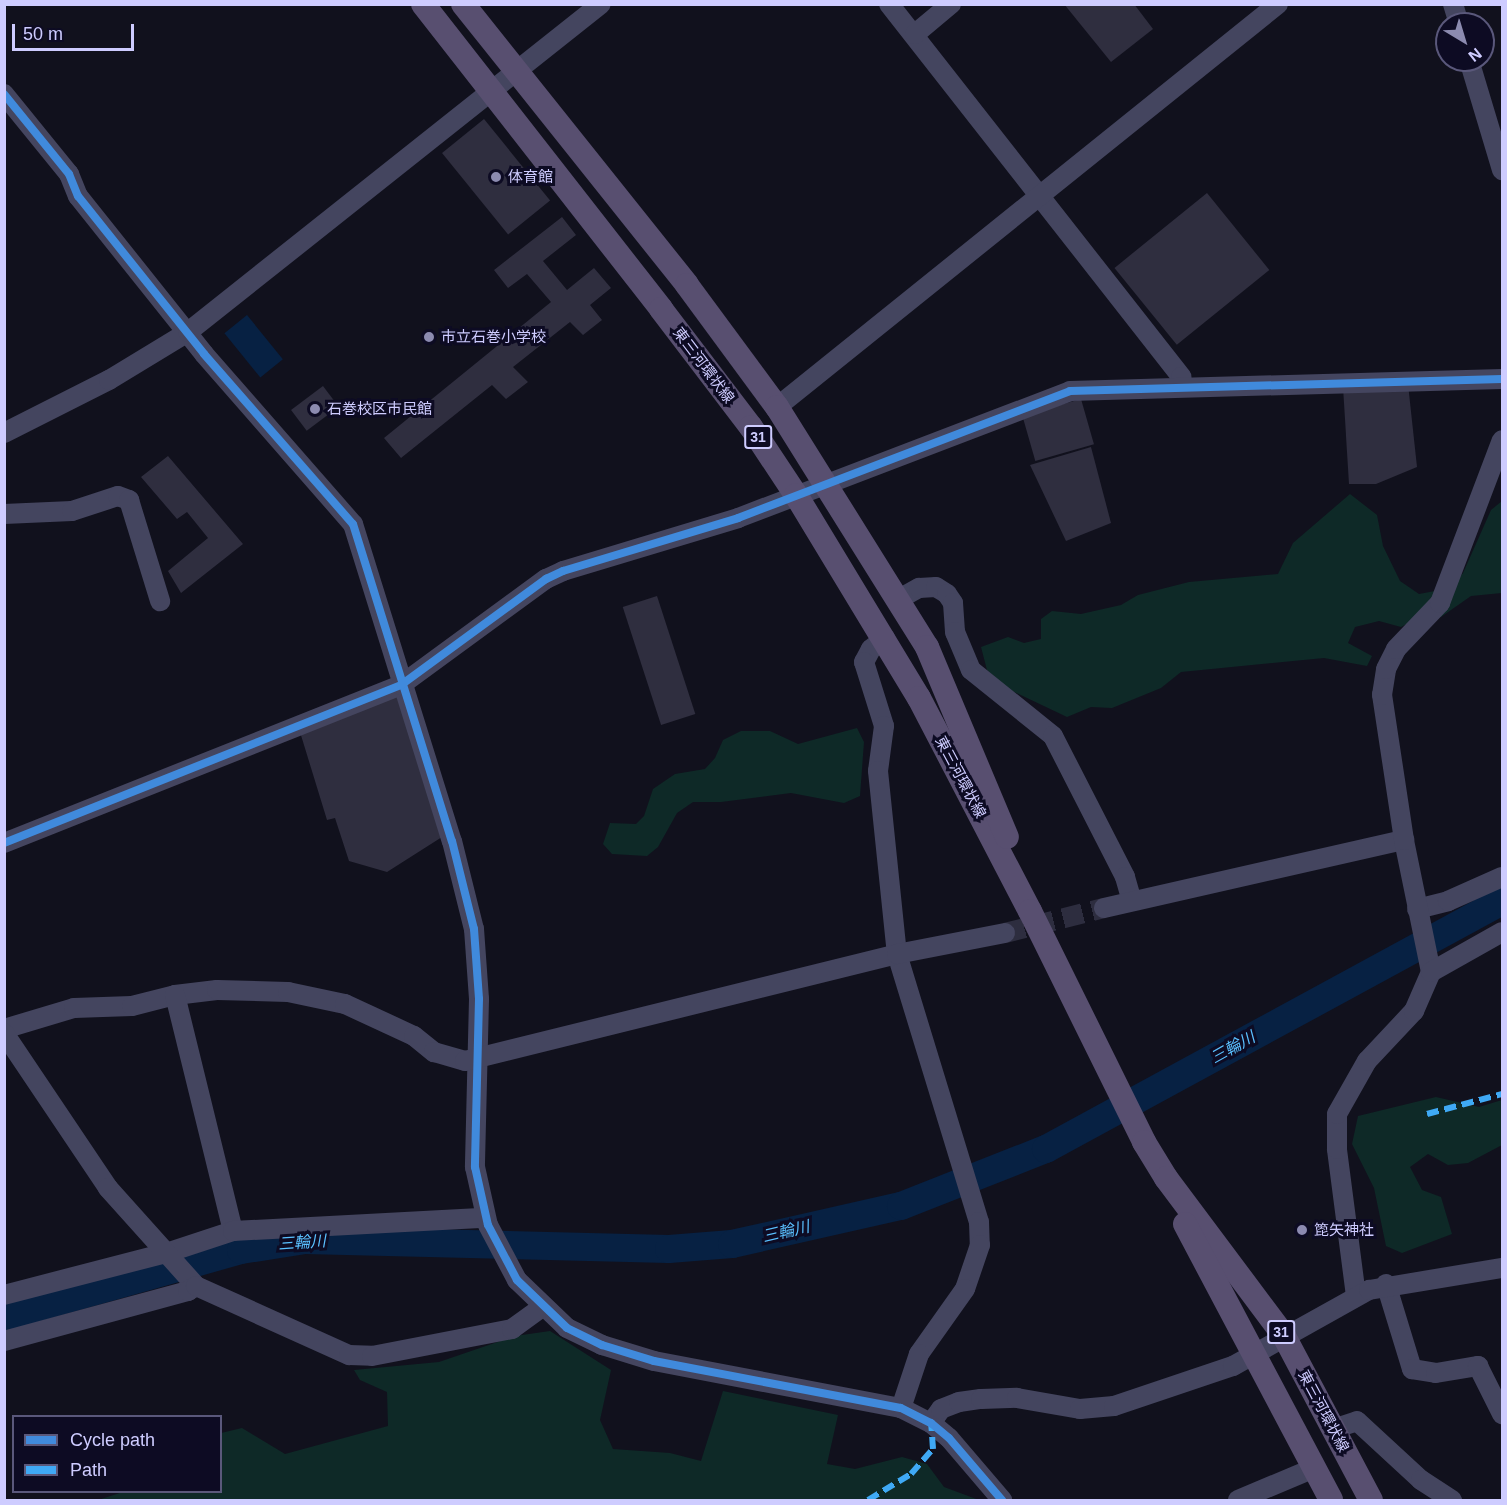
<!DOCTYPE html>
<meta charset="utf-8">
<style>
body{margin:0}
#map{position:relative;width:1507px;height:1505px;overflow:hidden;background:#11111d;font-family:Arial,"Noto Sans JP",sans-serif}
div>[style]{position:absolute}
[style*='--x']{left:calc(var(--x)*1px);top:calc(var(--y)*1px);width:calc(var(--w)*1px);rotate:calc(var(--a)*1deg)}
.green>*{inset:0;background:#0e2927}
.water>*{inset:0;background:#072143;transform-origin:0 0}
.river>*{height:28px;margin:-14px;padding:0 14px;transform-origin:14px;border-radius:14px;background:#072143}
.building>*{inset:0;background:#2f2e3f;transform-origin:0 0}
.minor-tunnel>*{height:20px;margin-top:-10px;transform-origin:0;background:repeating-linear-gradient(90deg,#2d2d3f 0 20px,transparent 0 30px)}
.minor>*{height:20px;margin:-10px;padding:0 10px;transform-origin:10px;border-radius:10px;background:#44455f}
.major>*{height:24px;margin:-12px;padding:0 12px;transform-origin:12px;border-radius:12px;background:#584f70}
.quiet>*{height:6px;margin-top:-3px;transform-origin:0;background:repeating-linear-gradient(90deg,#3fa9f5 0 12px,transparent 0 18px)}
.cycleway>*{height:8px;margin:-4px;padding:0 4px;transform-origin:4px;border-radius:4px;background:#408adc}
.dots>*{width:16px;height:16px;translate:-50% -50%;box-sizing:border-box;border:3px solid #0d0b23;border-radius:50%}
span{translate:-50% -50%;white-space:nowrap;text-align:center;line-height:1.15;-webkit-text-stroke:6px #0d0b23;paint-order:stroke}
.shield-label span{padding:2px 4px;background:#0d0b23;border:2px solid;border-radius:4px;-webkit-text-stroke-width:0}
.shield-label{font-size:14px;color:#ceccff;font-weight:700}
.poi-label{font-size:15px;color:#ceccff}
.left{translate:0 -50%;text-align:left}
.street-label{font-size:15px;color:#ceccff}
.water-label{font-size:16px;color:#5ac0ff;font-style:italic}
.frame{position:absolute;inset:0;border:6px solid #ceccff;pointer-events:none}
.legend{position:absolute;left:12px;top:1415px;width:210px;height:78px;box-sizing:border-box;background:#0d0b23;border:2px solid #5a587b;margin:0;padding:8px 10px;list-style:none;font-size:18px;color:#ceccff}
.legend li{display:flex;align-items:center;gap:12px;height:30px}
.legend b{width:30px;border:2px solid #5a587b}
.north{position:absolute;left:1435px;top:12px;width:60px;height:60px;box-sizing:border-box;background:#0d0b23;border:2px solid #5a587b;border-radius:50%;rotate:142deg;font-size:16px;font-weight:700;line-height:24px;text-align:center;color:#ceccff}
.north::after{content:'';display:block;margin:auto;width:21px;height:27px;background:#8c8bb0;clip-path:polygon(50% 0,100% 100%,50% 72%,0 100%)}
.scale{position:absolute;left:12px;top:24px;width:122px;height:27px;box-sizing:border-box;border:3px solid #ceccff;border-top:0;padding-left:8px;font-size:18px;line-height:21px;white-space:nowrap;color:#ceccff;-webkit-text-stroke:4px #0d0b23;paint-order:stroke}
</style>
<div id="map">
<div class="green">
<div style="clip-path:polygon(1350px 494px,1377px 515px,1383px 546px,1400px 581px,1419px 594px,1451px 588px,1463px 573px,1491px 510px,1502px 501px,1502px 593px,1471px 596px,1441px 617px,1418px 618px,1401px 627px,1379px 621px,1355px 627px,1348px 643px,1372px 656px,1367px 666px,1324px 658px,1181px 672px,1161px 688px,1112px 708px,1091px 707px,1067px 717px,1008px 689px,987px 670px,981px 647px,1008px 637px,1024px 643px,1041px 639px,1041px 619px,1052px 611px,1081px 614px,1121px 605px,1138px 595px,1189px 582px,1278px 574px,1293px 543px)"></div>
<div style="clip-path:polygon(857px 728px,864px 742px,860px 796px,844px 803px,791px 793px,721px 802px,693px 802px,677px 813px,658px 847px,647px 856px,612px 854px,603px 844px,610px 823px,636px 824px,644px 816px,653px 789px,675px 774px,705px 769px,715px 758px,723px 740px,741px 731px,770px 731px,798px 744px)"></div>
<div style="clip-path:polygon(1436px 1097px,1479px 1107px,1502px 1100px,1502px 1145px,1468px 1163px,1448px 1165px,1428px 1154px,1410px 1167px,1422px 1190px,1441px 1197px,1452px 1234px,1402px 1253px,1386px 1246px,1374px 1188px,1352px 1144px,1358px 1116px)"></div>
<div style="clip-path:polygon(550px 1331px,611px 1370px,600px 1420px,613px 1449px,670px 1453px,701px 1461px,723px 1391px,838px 1415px,827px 1464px,855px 1469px,902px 1457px,927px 1464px,944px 1487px,979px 1500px,98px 1500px,123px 1492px,220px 1492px,221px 1433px,242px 1428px,285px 1454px,388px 1426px,387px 1392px,360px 1380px,354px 1370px,439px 1362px,515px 1336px)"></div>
</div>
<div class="water">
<div style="left:247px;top:315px;width:57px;height:29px;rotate:51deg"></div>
</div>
<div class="river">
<div style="--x:4;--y:1317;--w:246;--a:-15.8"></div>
<div style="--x:241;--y:1250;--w:65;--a:-8.9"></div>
<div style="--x:305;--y:1240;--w:364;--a:1.4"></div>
<div style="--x:669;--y:1249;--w:63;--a:-4.5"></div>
<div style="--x:732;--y:1244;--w:173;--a:-12.7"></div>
<div style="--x:901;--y:1206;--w:156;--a:-21.5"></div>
<div style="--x:1046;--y:1149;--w:519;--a:-28.54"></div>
</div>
<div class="building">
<div style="clip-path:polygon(1064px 4px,1134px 4px,1153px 29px,1111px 62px)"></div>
<div style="left:484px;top:119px;width:105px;height:54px;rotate:51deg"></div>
<div style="left:1207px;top:193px;width:99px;height:119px;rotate:51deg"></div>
<div style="clip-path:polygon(562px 217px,576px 235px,543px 261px,567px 290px,594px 268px,611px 288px,590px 305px,602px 320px,583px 335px,570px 322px,513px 367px,528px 382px,506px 399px,492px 385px,401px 458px,384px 438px,551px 302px,527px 274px,508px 288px,494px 270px)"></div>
<div style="clip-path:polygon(1408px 384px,1417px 467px,1376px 484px,1349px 484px,1343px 387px)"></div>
<div style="left:323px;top:386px;width:26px;height:40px;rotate:53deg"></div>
<div style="left:1081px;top:399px;width:47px;height:61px;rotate:74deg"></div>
<div style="clip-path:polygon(1091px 447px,1111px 523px,1066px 541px,1030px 465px)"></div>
<div style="clip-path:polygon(168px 456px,243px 544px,181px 593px,168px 571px,208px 538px,187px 512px,177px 519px,141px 477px)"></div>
<div style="left:657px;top:596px;width:124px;height:36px;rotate:72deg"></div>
<div style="clip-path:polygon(396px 694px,442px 837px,387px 872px,349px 861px,335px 818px,327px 820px,300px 732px)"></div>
</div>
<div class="minor-tunnel">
<div style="--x:1005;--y:933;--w:102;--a:-14.2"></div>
</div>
<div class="minor">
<div style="--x:889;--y:4;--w:474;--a:51.9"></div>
<div style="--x:1181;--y:377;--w:8;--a:83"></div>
<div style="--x:1453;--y:4;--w:21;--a:73"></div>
<div style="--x:915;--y:34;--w:47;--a:-39.8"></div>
<div style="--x:1469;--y:60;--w:115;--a:73.3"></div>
<div style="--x:4;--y:94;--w:103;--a:50.9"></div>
<div style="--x:69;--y:174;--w:24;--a:68"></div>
<div style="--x:78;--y:196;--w:202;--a:51.4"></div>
<div style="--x:204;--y:354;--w:226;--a:48.8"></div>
<div style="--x:353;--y:524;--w:332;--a:72.7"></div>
<div style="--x:452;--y:841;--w:91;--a:76"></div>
<div style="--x:474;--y:929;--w:70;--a:85.9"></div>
<div style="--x:479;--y:999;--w:168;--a:91.4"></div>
<div style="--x:475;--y:1167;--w:59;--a:77.4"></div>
<div style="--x:488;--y:1225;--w:62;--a:62.2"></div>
<div style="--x:517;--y:1280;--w:69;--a:43.8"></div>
<div style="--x:567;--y:1328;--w:39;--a:26"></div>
<div style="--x:602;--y:1345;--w:54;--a:17.1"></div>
<div style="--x:654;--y:1361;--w:251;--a:10.8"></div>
<div style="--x:901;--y:1408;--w:34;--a:27"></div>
<div style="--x:931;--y:1423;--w:23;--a:40"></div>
<div style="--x:949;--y:1438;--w:82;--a:49.5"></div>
<div style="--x:777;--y:407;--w:643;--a:-38.81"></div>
<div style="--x:4;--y:433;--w:118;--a:-26.8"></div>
<div style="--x:109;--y:380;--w:92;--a:-31.3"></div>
<div style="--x:188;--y:332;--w:527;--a:-38.46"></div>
<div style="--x:4;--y:514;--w:68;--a:-2.5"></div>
<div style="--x:72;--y:511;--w:48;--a:-18.1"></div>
<div style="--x:118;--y:496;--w:12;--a:20"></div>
<div style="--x:129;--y:500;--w:106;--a:72.9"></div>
<div style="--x:899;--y:599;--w:23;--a:-29"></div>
<div style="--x:919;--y:588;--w:17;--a:-3"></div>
<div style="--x:936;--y:587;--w:13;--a:32"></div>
<div style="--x:947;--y:594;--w:11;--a:56"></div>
<div style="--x:953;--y:603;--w:29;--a:86"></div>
<div style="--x:955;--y:632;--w:41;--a:67.2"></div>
<div style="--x:971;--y:670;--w:105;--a:38.8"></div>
<div style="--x:1053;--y:736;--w:158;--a:62.9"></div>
<div style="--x:1125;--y:877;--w:25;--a:74"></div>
<div style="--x:885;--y:638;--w:18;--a:142"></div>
<div style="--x:871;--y:649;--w:15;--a:118"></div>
<div style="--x:864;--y:662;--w:67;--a:72.6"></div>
<div style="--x:884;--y:726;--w:45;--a:97.6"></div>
<div style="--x:878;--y:771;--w:184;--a:84.1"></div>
<div style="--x:897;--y:954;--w:280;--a:73"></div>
<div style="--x:979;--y:1222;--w:23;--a:88"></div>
<div style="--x:980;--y:1245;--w:46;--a:108.8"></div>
<div style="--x:965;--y:1289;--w:80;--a:125.3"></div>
<div style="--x:919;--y:1354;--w:57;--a:108.4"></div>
<div style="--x:4;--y:843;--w:427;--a:-21.7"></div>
<div style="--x:401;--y:685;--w:180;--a:-36.2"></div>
<div style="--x:546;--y:579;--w:19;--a:-25"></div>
<div style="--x:563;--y:571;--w:183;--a:-16.8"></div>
<div style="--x:738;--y:518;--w:355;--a:-20.9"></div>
<div style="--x:1070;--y:391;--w:432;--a:-1.6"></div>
<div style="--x:1104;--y:908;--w:308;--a:-12.8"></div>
<div style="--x:1417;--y:909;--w:32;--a:-14"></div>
<div style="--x:1448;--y:901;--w:59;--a:-24"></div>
<div style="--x:1431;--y:972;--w:135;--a:-101.6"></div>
<div style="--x:1404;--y:840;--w:147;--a:-98.6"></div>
<div style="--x:1382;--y:695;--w:26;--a:-81"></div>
<div style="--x:1386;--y:669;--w:22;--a:-63"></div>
<div style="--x:1396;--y:649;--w:64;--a:-46.3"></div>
<div style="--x:1440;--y:603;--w:174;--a:-69.2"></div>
<div style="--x:175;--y:995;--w:42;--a:-6.8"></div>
<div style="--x:217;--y:990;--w:71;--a:1.6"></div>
<div style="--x:288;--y:992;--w:58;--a:11.9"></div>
<div style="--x:345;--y:1004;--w:76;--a:24.9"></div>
<div style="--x:414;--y:1036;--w:26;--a:39"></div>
<div style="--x:434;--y:1052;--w:32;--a:16"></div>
<div style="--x:465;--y:1061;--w:445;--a:-13.9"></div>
<div style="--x:897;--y:954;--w:110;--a:-11"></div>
<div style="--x:4;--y:1029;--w:73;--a:-16.7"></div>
<div style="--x:74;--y:1008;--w:58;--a:-2"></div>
<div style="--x:132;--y:1006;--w:44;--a:-14.3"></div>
<div style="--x:175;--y:995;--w:243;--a:76.2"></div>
<div style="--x:233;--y:1231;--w:71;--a:161.8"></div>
<div style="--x:166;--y:1253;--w:167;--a:165.5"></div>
<div style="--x:4;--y:1033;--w:187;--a:56.1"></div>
<div style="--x:108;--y:1188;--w:132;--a:48.1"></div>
<div style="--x:233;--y:1231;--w:252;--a:-3"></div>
<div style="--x:1386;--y:1284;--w:89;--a:73"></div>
<div style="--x:1412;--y:1369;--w:24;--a:9"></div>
<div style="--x:1436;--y:1373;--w:43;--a:-9.5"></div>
<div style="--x:1478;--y:1366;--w:54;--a:63.4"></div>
<div style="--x:1356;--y:1296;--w:148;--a:-97.4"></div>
<div style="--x:1337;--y:1149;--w:35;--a:-90"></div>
<div style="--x:1337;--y:1114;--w:61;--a:-60.5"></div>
<div style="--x:1367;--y:1061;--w:69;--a:-46.8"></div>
<div style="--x:1414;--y:1011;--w:43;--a:-66.4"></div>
<div style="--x:1431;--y:972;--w:81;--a:-29.4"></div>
<div style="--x:4;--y:1341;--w:191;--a:-15.2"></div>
<div style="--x:188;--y:1291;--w:9;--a:-32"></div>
<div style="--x:196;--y:1286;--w:168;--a:24.3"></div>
<div style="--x:349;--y:1355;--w:23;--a:2"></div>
<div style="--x:372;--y:1356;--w:143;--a:-10.9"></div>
<div style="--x:512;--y:1329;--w:37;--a:-36"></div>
<div style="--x:931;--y:1423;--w:17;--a:-54"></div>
<div style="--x:941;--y:1409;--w:19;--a:-21"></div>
<div style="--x:959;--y:1402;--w:22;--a:-8"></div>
<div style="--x:981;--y:1399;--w:36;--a:-2"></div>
<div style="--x:1017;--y:1398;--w:64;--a:9.9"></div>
<div style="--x:1080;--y:1409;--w:34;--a:-5"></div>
<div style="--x:1114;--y:1406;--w:126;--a:-18.6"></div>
<div style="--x:1233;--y:1366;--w:156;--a:-29.2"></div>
<div style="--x:1369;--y:1290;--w:135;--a:-9.4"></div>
<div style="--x:1333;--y:1429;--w:25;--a:-18"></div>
<div style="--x:1357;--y:1421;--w:87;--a:42.7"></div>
<div style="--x:1421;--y:1480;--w:37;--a:33"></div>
<div style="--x:1238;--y:1500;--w:82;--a:-22.8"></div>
</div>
<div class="major">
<div style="--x:423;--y:4;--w:387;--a:52"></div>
<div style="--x:661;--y:309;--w:148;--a:52.7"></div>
<div style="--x:751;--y:427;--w:82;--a:56.5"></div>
<div style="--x:796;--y:495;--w:237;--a:58.8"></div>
<div style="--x:919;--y:698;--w:240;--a:62.5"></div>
<div style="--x:1030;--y:911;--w:258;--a:63.7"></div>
<div style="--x:1144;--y:1142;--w:42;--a:58.6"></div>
<div style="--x:1166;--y:1178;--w:197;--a:53.2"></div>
<div style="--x:1284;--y:1336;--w:186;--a:62.1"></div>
<div style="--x:463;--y:4;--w:359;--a:51.4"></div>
<div style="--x:687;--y:285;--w:152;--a:53.6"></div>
<div style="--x:777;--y:407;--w:283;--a:58"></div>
<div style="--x:927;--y:647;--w:206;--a:67.2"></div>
<div style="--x:1185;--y:1224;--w:312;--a:62.1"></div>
</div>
<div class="quiet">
<div style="--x:1427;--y:1114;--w:78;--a:-14.9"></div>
<div style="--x:868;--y:1500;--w:50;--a:-31.2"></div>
<div style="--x:911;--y:1474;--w:33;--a:-49"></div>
<div style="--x:933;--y:1449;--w:26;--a:-94"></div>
</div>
<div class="cycleway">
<div style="--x:4;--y:94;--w:103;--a:50.9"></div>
<div style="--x:69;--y:174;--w:24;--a:68"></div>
<div style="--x:78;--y:196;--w:202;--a:51.4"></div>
<div style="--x:204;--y:354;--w:226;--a:48.8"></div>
<div style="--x:353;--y:524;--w:332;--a:72.7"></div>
<div style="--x:452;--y:841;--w:91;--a:76"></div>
<div style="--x:474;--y:929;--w:70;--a:85.9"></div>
<div style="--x:479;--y:999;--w:168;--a:91.4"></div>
<div style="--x:475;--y:1167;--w:59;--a:77.4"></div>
<div style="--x:488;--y:1225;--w:62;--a:62.2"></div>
<div style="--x:517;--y:1280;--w:69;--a:43.8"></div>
<div style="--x:567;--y:1328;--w:39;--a:26"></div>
<div style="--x:602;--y:1345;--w:54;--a:17.1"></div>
<div style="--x:654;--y:1361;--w:251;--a:10.8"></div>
<div style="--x:901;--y:1408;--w:34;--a:27"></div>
<div style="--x:931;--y:1423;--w:23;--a:40"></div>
<div style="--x:949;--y:1438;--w:82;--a:49.5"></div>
<div style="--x:4;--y:843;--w:427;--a:-21.7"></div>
<div style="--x:401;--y:685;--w:180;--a:-36.2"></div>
<div style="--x:546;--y:579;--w:19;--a:-25"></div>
<div style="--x:563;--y:571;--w:183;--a:-16.8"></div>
<div style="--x:738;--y:518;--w:355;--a:-20.9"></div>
<div style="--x:1070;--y:391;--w:432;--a:-1.6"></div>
</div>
<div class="dots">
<div style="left:496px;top:177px;background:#8c8bb0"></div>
<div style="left:429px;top:337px;background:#8c8bb0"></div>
<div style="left:315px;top:409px;background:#8c8bb0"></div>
<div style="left:1302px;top:1230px;background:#8c8bb0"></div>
</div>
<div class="shield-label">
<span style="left:758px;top:437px">31</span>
<span style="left:1281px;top:1332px">31</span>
</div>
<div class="poi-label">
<span class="left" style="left:508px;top:177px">体育館</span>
<span class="left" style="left:441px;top:337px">市立石巻小学校</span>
<span class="left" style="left:327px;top:409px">石巻校区市民館</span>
<span class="left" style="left:1314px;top:1230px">箆矢神社</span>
</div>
<div class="street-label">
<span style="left:704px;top:365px;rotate:53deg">東三河環状線</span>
<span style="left:961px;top:777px;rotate:62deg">東三河環状線</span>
<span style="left:1324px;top:1411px;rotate:62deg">東三河環状線</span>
</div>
<div class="water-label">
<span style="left:1233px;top:1048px;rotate:-29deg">三輪川</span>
<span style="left:786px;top:1232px;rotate:-13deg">三輪川</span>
<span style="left:302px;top:1243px;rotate:-4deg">三輪川</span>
</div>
<div class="frame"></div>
<ul class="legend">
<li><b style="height:8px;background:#408adc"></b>Cycle path</li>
<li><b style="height:8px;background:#3fa9f5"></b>Path</li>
</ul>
<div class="north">N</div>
<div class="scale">50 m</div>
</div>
